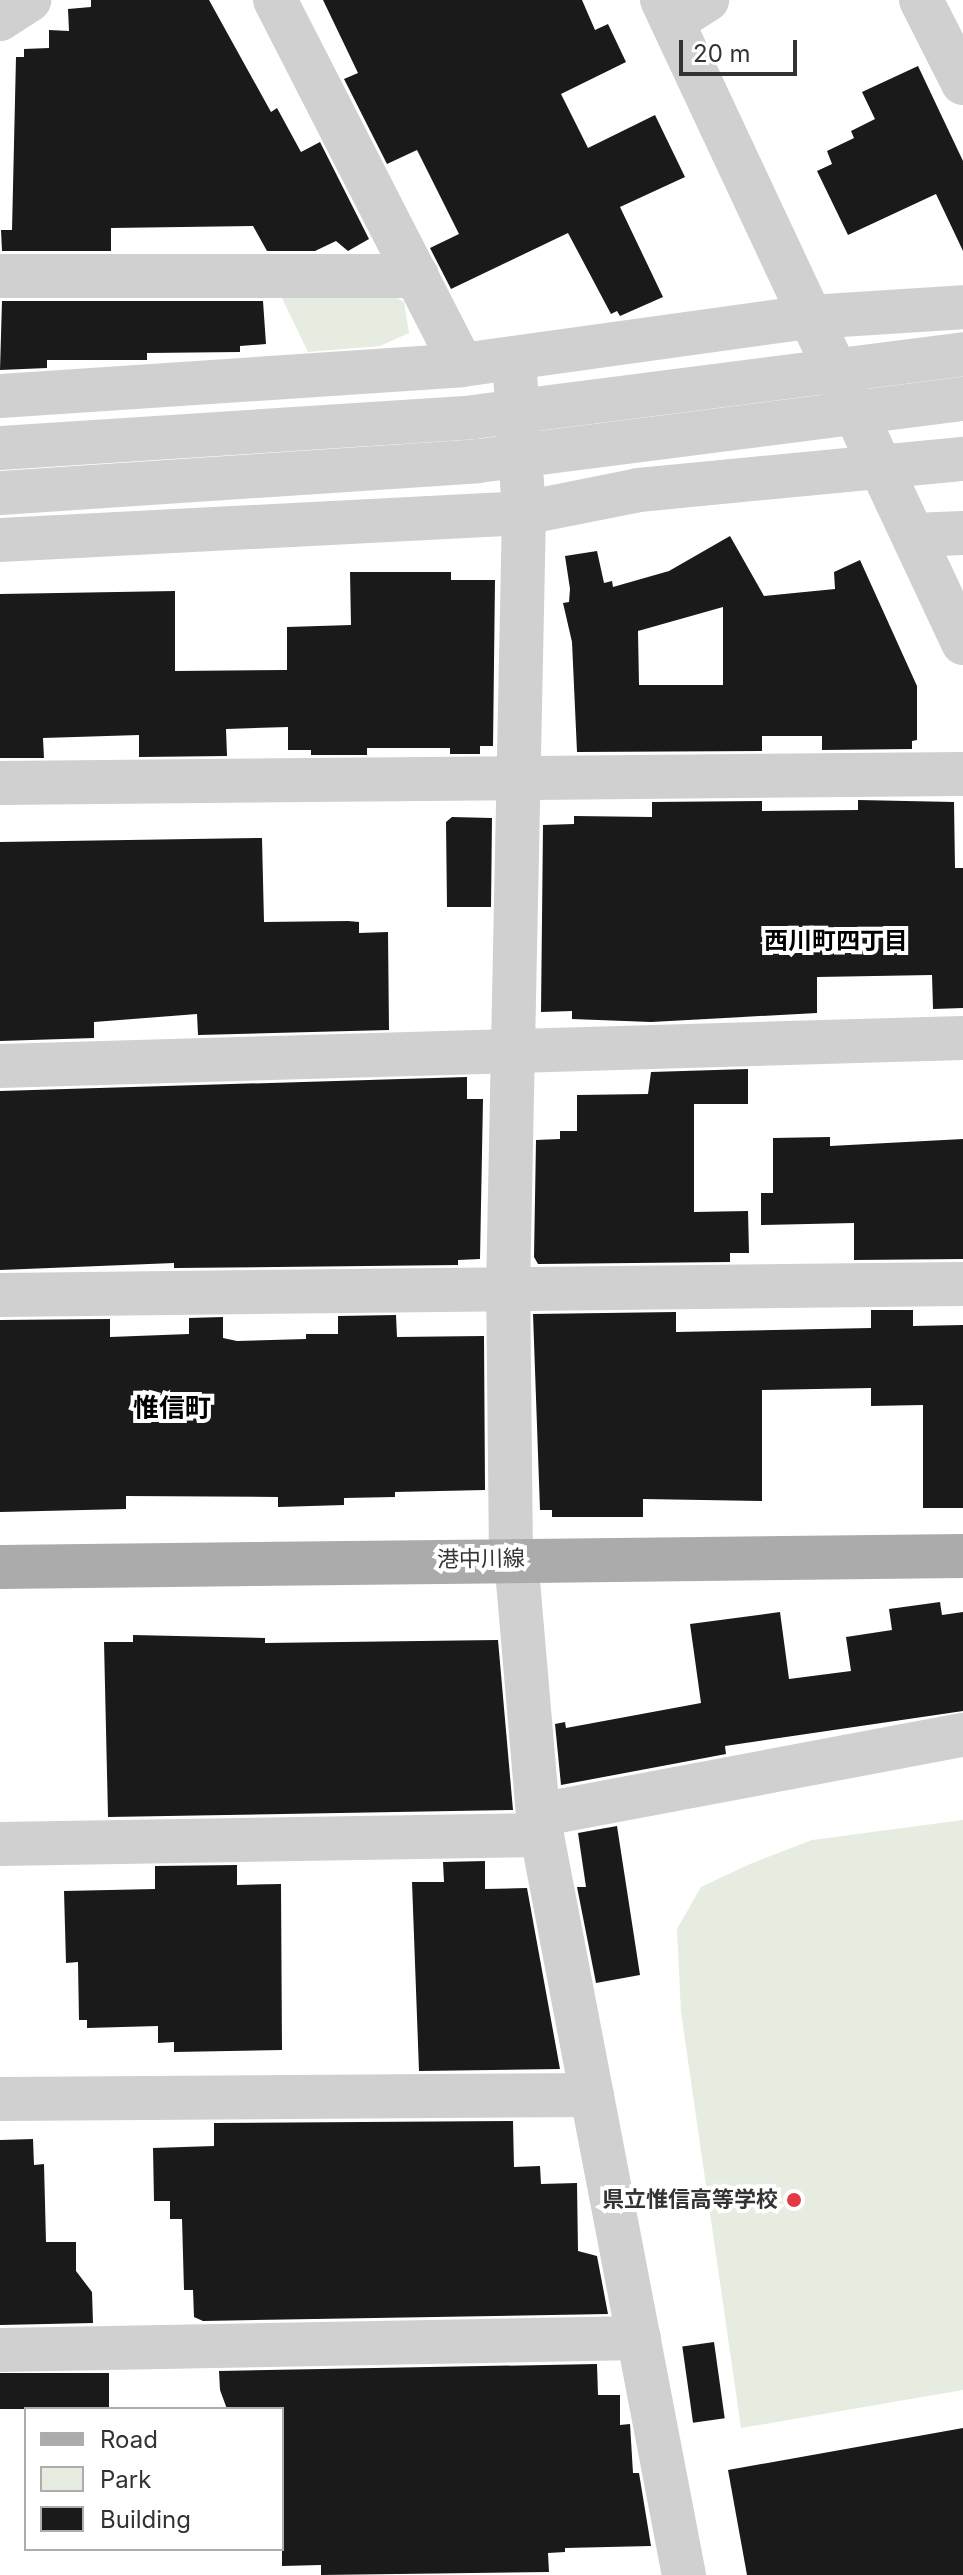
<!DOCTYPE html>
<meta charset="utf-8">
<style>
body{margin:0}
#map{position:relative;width:963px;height:2575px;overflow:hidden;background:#fff;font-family:Inter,"Noto Sans JP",sans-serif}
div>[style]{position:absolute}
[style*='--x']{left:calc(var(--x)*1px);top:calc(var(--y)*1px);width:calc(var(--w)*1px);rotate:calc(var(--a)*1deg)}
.green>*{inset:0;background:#e6ecdf}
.building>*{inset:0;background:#1a1a1a;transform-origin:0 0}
.minor>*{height:44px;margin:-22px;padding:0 22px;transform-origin:22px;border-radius:22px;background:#d0d0d0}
.major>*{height:44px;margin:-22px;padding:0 22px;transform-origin:22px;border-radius:22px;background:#ababab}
.minor-bridge>*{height:44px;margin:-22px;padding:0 22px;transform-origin:22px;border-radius:22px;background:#d0d0d0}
.dots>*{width:22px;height:22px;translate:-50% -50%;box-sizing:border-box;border:4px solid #fff;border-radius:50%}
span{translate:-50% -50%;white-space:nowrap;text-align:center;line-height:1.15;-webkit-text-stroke:8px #fff;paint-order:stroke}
.street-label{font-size:22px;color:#333}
.poi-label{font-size:22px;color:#333;font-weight:700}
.right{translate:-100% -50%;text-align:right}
.neighbourhood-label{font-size:24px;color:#000;font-weight:700}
.quarter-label{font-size:26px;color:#000;font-weight:700}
.legend{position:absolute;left:24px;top:2407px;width:260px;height:144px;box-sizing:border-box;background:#fff;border:2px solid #adadad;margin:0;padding:10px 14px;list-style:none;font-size:24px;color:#333}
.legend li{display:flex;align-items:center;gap:16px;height:40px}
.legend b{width:40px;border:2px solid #adadad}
.scale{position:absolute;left:679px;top:40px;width:118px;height:36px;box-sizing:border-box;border:4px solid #333;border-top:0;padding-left:10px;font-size:24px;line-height:28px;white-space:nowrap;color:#333;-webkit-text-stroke:6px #fff;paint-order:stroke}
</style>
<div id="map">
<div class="green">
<div style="clip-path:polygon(279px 292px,388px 293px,404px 302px,409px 333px,380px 346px,308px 352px)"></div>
<div style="clip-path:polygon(963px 1820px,963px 2390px,741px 2428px,681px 2012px,677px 1929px,701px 1887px,750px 1864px,812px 1840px)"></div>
</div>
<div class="building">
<div style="clip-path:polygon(91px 0,209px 0,271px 112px,277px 108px,301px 152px,320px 142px,369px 239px,348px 251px,336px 241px,315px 251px,267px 251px,253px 226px,111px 228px,111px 251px,2px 251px,1px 230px,12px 230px,16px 57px,24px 57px,24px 49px,49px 48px,49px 30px,69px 31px,68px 9px,91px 7px)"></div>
<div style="clip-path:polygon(323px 0,582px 0,595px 30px,608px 24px,626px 62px,561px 94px,588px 148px,655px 115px,685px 177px,620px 207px,663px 297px,620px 316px,617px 311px,611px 314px,568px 233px,451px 289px,430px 248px,459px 234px,417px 150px,387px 164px,344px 79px,358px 73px)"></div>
<div style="clip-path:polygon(918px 66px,963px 161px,963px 251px,936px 194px,848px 235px,817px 171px,832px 164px,827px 151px,854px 138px,851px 131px,875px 119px,862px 92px)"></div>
<div style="clip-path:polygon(2px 301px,263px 301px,266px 344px,240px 346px,240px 352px,147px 353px,147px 360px,47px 360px,47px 368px,0 370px)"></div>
<div style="clip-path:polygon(evenodd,730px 536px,764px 596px,835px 589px,834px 572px,860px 560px,917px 686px,917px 740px,912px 741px,912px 749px,822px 750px,822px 736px,762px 736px,762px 751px,577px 752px,572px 642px,563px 603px,569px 602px,570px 589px,565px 556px,597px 551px,604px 583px,612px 581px,613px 587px,669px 571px,730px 536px,723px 607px,723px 685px,639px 685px,638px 631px,723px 607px)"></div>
<div style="clip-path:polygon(350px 572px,451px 572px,451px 580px,495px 580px,493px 746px,480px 746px,480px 754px,450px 754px,450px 748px,367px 748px,367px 755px,311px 755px,311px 750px,288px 750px,288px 727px,226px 729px,227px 756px,139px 757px,139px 735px,43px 738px,44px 758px,0 758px,0 594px,175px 591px,175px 671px,287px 670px,287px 627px,351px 625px)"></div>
<div style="clip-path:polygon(858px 800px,954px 802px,955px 868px,963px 868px,963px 1008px,933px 1009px,932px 975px,817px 977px,817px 1013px,651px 1022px,572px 1019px,572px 1011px,541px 1012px,543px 825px,574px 824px,574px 816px,652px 817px,652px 802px,762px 801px,762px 811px,858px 810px)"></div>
<div style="clip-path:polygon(452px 817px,492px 818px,491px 907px,447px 907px,446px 822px)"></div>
<div style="clip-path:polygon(262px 838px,264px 922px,348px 921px,359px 922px,359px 933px,388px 932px,389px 1030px,198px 1035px,197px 1014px,94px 1022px,94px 1038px,0 1041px,0 842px)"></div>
<div style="clip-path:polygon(748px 1069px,748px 1104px,694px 1104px,694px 1212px,748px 1211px,749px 1253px,730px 1253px,730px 1262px,538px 1264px,534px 1257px,536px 1140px,560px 1139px,560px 1131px,577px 1131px,577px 1095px,648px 1094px,651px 1072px)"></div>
<div style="clip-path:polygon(467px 1077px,467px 1099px,483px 1099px,480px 1259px,458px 1260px,458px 1265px,174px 1268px,174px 1263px,0 1270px,0 1091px)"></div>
<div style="clip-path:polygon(830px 1137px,830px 1146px,963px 1139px,963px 1259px,854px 1260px,854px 1223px,761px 1225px,761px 1193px,773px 1193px,773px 1138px)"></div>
<div style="clip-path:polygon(871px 1310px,913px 1310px,913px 1326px,963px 1325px,963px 1508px,923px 1508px,923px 1405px,871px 1406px,871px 1388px,762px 1390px,762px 1501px,643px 1499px,643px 1517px,552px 1517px,552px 1510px,540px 1510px,533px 1314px,676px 1312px,676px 1332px,871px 1328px)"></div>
<div style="clip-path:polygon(396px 1315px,397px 1337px,484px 1336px,485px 1490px,395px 1492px,395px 1497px,344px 1498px,344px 1505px,278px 1507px,278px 1497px,126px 1496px,126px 1509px,0 1512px,0 1320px,110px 1319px,110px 1337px,189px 1334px,189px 1318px,223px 1317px,223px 1338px,237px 1341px,306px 1339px,306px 1334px,338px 1334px,338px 1316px)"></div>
<div style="clip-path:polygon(940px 1602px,942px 1615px,963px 1612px,963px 1711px,725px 1746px,726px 1754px,561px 1785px,555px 1724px,565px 1722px,566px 1728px,701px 1703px,690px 1624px,780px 1612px,789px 1679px,851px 1671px,846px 1637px,892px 1630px,889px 1609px)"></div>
<div style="clip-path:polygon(133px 1635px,265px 1638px,265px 1643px,498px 1640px,513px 1810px,108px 1817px,104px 1642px,133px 1642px)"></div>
<div style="clip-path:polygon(617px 1826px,640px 1975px,596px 1983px,577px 1887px,586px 1887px,578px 1833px)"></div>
<div style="clip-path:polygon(485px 1861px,485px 1889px,527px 1888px,560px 2069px,419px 2071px,412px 1882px,444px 1882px,443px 1862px)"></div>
<div style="clip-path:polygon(237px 1865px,237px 1885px,281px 1884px,282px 2050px,174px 2052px,174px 2042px,158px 2043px,158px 2026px,87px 2028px,87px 2020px,79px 2020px,78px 1962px,66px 1963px,64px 1891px,155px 1889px,155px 1866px)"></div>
<div style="clip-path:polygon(513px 2121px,514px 2167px,540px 2166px,541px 2184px,577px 2183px,578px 2251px,597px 2256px,608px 2314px,203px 2321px,194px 2317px,193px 2290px,184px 2290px,182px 2219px,170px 2219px,170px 2201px,154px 2201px,153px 2148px,214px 2146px,214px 2123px)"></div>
<div style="clip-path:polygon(33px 2139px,34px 2165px,44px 2164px,46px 2242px,76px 2242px,76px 2271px,92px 2292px,93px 2323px,0 2325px,0 2140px)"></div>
<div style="left:714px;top:2342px;width:77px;height:32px;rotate:82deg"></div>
<div style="clip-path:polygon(597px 2364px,598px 2395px,620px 2395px,620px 2425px,630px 2424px,633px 2473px,639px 2473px,651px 2546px,565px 2548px,565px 2552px,548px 2553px,549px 2572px,321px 2575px,321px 2565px,282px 2566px,282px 2409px,227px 2409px,220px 2390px,219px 2371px)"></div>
<div style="left:109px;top:2373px;width:36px;height:109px;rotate:90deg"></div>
<div style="clip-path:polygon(963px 2428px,963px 2575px,747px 2575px,728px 2470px)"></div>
</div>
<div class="minor">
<div style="--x:275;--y:0;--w:410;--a:62.9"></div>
<div style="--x:662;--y:0;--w:710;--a:64.91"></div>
<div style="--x:921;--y:0;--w:93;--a:63.2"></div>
<div style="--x:0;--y:19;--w:35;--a:-33"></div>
<div style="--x:675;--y:20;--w:38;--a:-32"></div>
<div style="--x:0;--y:276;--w:417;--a:0"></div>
<div style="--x:0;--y:396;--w:463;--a:-3.8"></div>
<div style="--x:462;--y:365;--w:351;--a:-7.9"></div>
<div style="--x:810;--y:317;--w:153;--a:-3.7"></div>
<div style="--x:914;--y:535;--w:49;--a:-2.3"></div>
<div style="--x:0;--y:540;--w:525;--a:-2.95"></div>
<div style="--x:524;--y:513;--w:117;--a:-11.3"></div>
<div style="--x:639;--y:490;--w:325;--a:-5.5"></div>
<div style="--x:0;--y:783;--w:963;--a:-0.54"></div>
<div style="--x:0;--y:1066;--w:963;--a:-1.67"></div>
<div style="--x:0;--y:1295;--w:963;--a:-0.65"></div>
<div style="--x:511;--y:1558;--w:268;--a:-90.6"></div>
<div style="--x:508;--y:1290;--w:777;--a:-88.82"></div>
<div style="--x:524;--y:513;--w:155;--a:-93.7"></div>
<div style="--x:516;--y:1558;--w:258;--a:85.1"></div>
<div style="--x:538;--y:1815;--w:774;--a:79.13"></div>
<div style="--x:538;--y:1815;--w:432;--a:-10.7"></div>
<div style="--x:0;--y:1844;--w:542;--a:-0.95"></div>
<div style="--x:0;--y:2099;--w:592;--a:-0.39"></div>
<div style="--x:0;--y:2350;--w:639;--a:-1.08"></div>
</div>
<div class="major">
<div style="--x:0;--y:1567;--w:963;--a:-0.65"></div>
</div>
<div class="minor-bridge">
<div style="--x:0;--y:448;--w:474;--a:-3.7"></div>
<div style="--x:473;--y:417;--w:494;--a:-7.3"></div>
<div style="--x:0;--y:493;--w:479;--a:-3.8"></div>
<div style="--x:478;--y:461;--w:489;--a:-7.3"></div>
</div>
<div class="dots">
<div style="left:794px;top:2200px;background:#e63946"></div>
</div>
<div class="street-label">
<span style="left:481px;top:1559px;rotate:-1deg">港中川線</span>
</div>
<div class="poi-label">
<span class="right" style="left:778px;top:2200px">県立惟信高等学校</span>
</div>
<div class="neighbourhood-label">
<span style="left:836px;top:941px">西川町四丁目</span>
</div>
<div class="quarter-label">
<span style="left:172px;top:1408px">惟信町</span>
</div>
<ul class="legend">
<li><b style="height:10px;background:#ababab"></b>Road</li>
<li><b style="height:22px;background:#e6ecdf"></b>Park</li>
<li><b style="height:22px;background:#1a1a1a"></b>Building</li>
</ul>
<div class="scale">20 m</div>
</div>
